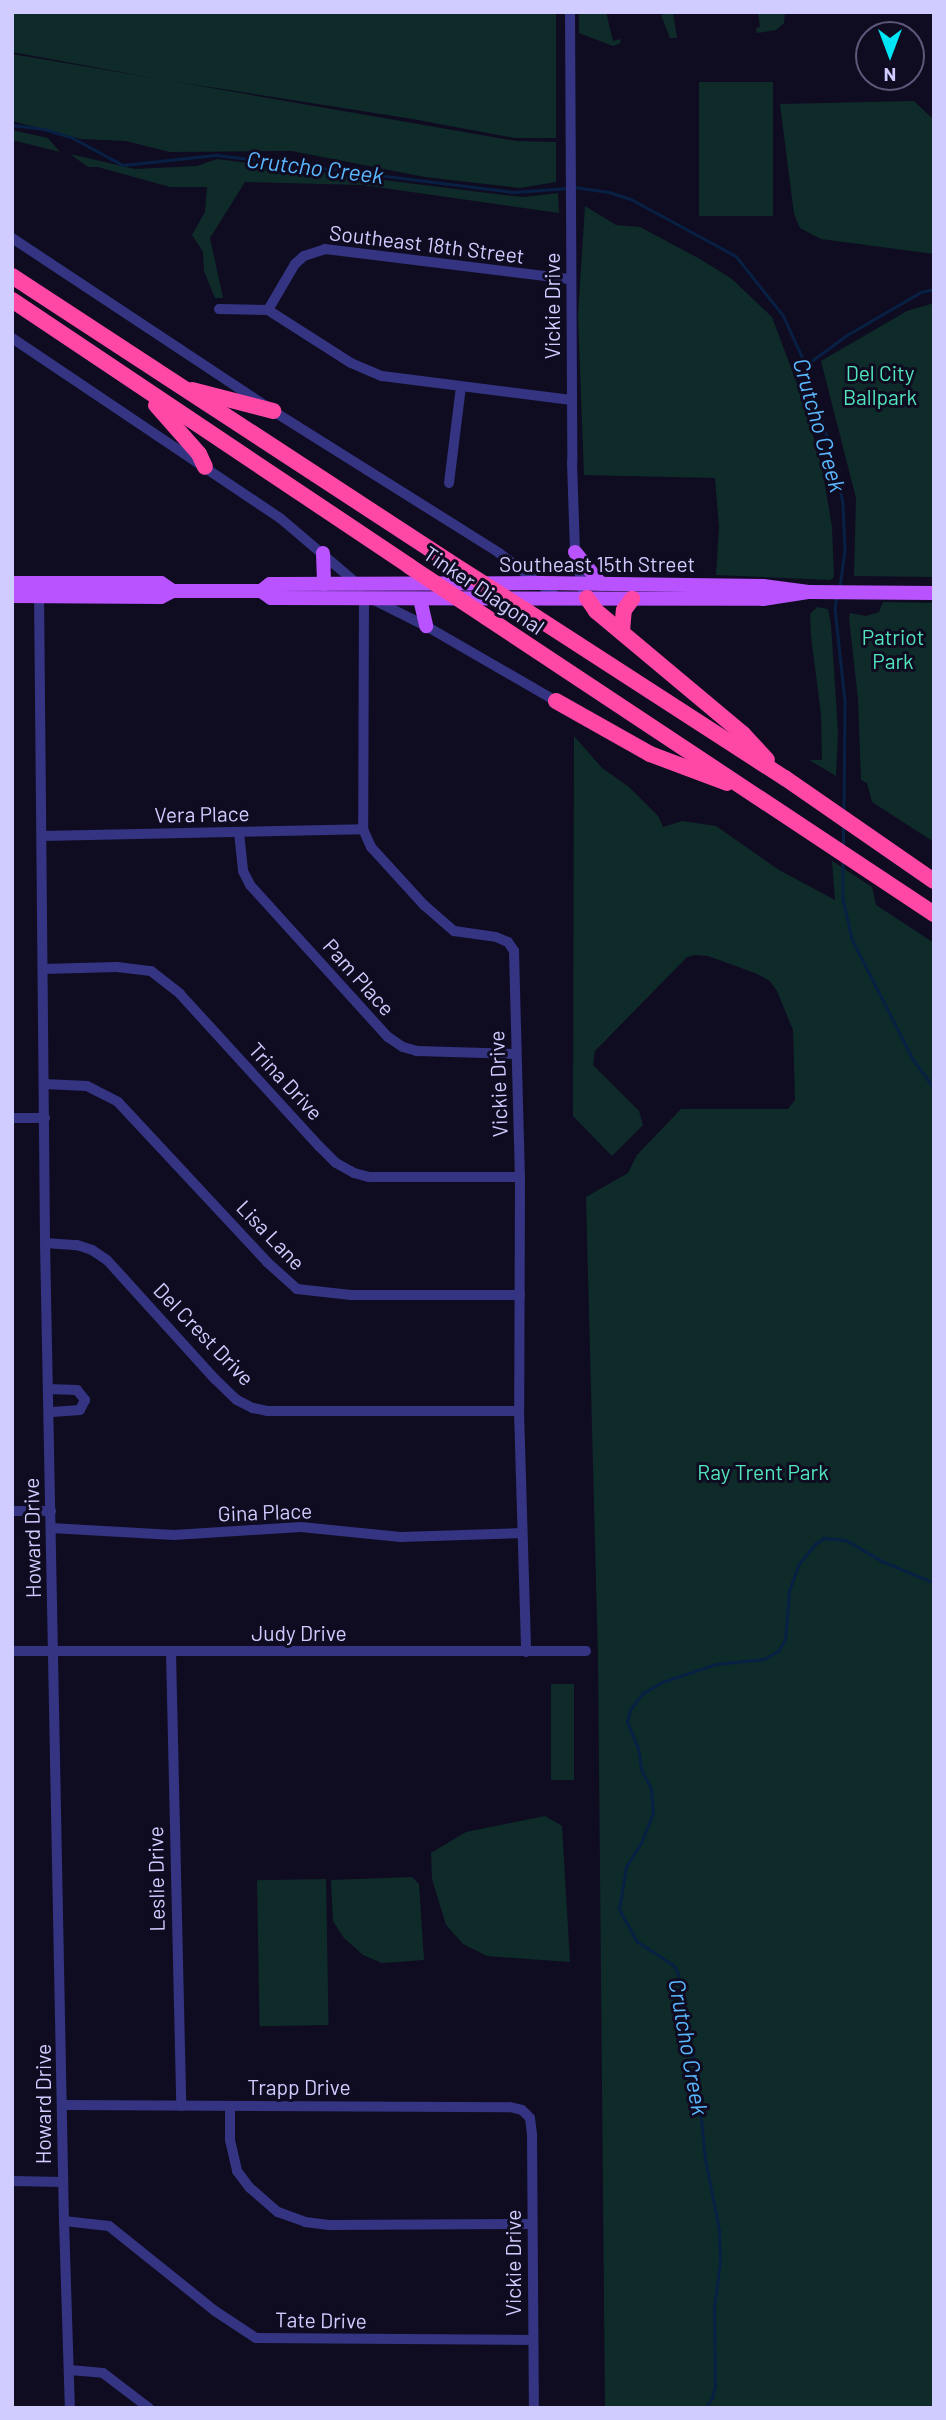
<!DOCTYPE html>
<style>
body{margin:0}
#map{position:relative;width:946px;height:2420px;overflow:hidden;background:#0f0c21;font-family:Barlow,sans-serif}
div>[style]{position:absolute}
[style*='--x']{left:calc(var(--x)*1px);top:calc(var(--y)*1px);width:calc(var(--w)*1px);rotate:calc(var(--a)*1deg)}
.green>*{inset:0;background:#0e2b29;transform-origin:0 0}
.stream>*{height:2.5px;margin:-1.25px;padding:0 1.25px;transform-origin:1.25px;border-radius:1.25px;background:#082043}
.minor>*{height:10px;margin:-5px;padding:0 5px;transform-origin:5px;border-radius:5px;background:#343483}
.major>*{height:14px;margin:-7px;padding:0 7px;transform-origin:7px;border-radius:7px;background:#b953ff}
.highway>*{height:16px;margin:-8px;padding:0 8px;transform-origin:8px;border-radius:8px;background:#ff47a5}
.highway-bridge>*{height:16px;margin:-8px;padding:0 8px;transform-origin:8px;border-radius:8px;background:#ff47a5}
span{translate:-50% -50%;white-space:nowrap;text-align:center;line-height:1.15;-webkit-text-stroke:6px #0f0c21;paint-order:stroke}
.street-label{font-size:21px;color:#d0ccff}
.park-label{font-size:21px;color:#51e6bc}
.water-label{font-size:23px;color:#5ab8ff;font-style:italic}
.frame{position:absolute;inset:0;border:14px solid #d0ccff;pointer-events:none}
.north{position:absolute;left:855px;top:21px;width:70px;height:70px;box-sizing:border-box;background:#0f0c21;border:2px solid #5c597a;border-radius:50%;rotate:180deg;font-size:19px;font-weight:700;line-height:28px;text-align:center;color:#d0ccff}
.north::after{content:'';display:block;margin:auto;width:24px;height:32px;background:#00e6f7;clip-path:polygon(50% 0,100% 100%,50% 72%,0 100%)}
</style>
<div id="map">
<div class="green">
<div style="clip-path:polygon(12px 12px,556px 12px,556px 138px,514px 138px,413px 119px,171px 81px,516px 141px,556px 142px,556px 182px,520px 188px,425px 177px,292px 151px,170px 152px,126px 141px,81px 139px,12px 121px,12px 54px,159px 79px,12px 52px)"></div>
<div style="clip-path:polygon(579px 12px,606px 12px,613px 41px,620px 39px,621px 43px,613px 46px,579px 33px)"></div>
<div style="clip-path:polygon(758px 12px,785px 12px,784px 23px,776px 30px,757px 33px,756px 28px,760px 27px)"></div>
<div style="clip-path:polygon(673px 13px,677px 38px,670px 38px,661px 15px)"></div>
<div style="left:699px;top:82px;width:74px;height:134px"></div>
<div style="clip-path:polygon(914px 101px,934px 120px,934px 254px,821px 239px,800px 228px,794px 214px,780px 104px)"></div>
<div style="clip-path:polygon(12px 130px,48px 138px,60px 152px,12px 140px)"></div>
<div style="clip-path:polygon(70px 154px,135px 169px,197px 166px,217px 159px,504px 195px,524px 197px,558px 193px,559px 213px,362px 185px,245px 182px,210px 238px,223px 298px,215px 298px,204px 271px,203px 252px,192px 235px,205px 212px,207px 187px,170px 187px,98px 167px,88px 167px)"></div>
<div style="clip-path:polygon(585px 206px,616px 225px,640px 227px,700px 259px,732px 279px,772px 317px,805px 405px,823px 473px,832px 527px,834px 577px,830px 580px,716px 575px,719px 527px,715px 478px,584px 475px,578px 315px)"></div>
<div style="clip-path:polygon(934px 303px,934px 577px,854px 576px,856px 498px,821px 361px,907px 311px)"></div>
<div style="clip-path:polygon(883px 602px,934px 603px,934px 842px,872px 802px,867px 783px,861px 780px,858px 699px,849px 618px,850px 613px,866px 616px,879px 612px)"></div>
<div style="clip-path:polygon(817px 607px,828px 609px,831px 625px,838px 732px,836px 776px,809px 760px,822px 760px,821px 714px,811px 636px,810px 614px)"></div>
<div style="clip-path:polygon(574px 736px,602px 768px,629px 787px,658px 816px,663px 827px,682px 821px,716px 826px,779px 870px,835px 900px,832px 861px,872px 887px,876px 905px,934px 943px,934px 2408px,605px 2408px,598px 1658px,586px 1197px,628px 1173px,637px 1155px,681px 1109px,788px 1109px,795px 1100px,793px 1030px,777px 991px,770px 981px,755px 973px,708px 956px,695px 955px,687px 957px,595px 1051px,593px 1065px,639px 1111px,643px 1125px,612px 1156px,573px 1116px)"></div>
<div style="left:551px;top:1684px;width:23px;height:96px"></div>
<div style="clip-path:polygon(545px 1816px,562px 1826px,570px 1962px,487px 1956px,463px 1944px,446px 1925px,432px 1879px,431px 1853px,466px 1832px)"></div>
<div style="clip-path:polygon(412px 1877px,419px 1884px,424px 1960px,382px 1963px,363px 1955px,344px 1938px,333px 1921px,331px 1880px)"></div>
<div style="left:326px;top:1879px;width:146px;height:69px;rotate:89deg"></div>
</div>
<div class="stream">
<div style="--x:12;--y:125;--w:32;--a:7"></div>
<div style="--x:44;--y:129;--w:30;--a:17"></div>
<div style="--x:73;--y:138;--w:57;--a:28.4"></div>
<div style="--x:123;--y:165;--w:95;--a:-6.1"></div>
<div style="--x:217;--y:155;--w:300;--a:7.1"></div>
<div style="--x:515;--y:192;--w:53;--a:-4.3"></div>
<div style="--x:574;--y:187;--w:35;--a:8"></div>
<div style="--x:609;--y:192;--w:23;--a:18"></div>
<div style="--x:631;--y:199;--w:119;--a:28.5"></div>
<div style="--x:736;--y:256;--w:75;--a:51.5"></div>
<div style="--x:783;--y:315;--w:55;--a:65.3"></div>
<div style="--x:806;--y:365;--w:99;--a:73.6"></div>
<div style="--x:834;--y:460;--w:44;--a:78.2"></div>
<div style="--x:843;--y:503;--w:48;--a:87.6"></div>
<div style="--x:845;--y:551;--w:36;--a:98"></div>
<div style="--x:806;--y:365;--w:51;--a:-36.2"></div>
<div style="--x:847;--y:335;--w:86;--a:-30.2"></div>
<div style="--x:921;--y:292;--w:13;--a:-13"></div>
<div style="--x:837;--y:597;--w:11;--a:100"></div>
<div style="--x:835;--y:608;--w:94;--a:83.9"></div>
<div style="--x:845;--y:701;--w:109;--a:90.5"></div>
<div style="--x:843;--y:845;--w:18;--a:-90"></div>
<div style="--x:843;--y:862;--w:37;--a:90"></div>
<div style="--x:843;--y:899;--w:41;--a:77.3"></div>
<div style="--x:852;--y:939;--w:135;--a:63.1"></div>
<div style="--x:913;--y:1059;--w:36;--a:54"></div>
<div style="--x:705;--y:2408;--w:12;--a:-55"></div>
<div style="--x:712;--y:2398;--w:11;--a:-75"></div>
<div style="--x:715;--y:2387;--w:79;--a:-90.7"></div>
<div style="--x:714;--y:2308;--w:47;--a:-82.7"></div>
<div style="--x:720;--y:2261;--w:31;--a:-92"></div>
<div style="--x:719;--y:2230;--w:72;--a:-101.2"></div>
<div style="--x:705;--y:2159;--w:79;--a:-95.8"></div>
<div style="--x:697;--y:2080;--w:108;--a:-100.2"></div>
<div style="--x:678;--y:1974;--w:9;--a:-117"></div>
<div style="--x:674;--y:1966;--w:44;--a:-147"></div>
<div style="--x:637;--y:1942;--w:38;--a:-119"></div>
<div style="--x:619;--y:1909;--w:43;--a:-80.5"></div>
<div style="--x:626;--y:1867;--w:28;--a:-58"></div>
<div style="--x:641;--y:1843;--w:32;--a:-68"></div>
<div style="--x:653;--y:1813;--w:24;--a:-95"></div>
<div style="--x:651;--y:1789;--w:22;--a:-117"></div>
<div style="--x:641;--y:1769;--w:21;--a:-98"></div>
<div style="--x:638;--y:1748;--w:28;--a:-113"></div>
<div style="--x:627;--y:1722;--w:12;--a:-76"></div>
<div style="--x:630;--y:1710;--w:21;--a:-53"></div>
<div style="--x:643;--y:1693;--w:22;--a:-30"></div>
<div style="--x:662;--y:1682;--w:57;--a:-18.4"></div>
<div style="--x:716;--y:1664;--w:48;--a:-5.9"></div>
<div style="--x:764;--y:1659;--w:16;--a:-30"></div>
<div style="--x:778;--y:1651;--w:13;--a:-58"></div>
<div style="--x:785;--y:1640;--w:49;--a:-85.3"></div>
<div style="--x:789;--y:1591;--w:29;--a:-70"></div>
<div style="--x:799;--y:1564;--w:26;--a:-51"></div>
<div style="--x:815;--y:1544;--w:11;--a:-34"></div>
<div style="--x:824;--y:1538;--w:22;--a:5"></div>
<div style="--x:846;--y:1540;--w:42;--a:30.3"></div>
<div style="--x:882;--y:1561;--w:56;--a:22.9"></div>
</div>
<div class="minor">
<div style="--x:570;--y:12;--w:450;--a:89.7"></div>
<div style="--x:572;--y:462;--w:90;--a:88.1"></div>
<div style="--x:575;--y:552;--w:38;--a:78"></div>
<div style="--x:12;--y:238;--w:313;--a:33.5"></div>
<div style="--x:273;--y:411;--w:267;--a:32.1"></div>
<div style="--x:499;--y:553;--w:74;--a:37.3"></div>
<div style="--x:219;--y:309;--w:49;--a:1.2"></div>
<div style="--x:268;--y:310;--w:98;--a:32.6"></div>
<div style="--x:351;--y:363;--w:34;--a:23"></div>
<div style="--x:382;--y:376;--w:191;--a:7.2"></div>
<div style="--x:268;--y:310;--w:53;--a:-59.6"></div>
<div style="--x:295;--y:264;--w:12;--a:-42"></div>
<div style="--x:304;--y:256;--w:22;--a:-18"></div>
<div style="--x:325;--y:249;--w:248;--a:7"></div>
<div style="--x:12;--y:338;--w:323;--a:33.9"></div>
<div style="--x:280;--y:518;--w:105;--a:40.4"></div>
<div style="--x:449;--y:483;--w:97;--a:-82.9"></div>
<div style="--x:39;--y:591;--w:652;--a:89.47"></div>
<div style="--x:45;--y:1243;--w:978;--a:88.89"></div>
<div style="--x:64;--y:2221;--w:187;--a:88.2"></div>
<div style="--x:364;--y:598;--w:231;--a:90.2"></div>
<div style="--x:363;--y:829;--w:20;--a:66"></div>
<div style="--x:371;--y:847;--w:79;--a:47.6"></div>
<div style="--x:424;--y:905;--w:40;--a:41"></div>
<div style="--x:454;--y:931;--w:42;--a:8.1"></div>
<div style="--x:496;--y:937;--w:13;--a:23"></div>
<div style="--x:508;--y:942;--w:11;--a:56"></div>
<div style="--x:514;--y:951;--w:226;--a:88.5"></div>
<div style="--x:520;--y:1177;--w:234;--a:90.2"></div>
<div style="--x:519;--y:1411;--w:241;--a:88.3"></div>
<div style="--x:374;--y:600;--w:58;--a:26.6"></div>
<div style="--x:426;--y:626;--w:150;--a:30"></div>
<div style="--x:239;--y:832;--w:39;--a:84"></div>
<div style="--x:243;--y:871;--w:16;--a:63"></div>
<div style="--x:250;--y:885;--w:205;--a:47.8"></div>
<div style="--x:388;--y:1037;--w:18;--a:34"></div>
<div style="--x:403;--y:1047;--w:15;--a:16"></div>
<div style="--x:417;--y:1051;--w:99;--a:1.7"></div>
<div style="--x:42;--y:836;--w:321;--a:-1.2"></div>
<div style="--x:43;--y:969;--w:74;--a:-1.5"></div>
<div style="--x:117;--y:967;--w:34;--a:7"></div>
<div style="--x:151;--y:971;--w:37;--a:38"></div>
<div style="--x:180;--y:994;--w:206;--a:47.6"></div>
<div style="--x:319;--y:1146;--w:24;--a:45"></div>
<div style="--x:336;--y:1163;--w:21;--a:29"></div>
<div style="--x:354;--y:1173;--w:16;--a:15"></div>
<div style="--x:369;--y:1177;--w:151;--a:0"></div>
<div style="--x:44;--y:1084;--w:43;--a:2.7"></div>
<div style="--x:87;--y:1086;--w:35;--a:27"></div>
<div style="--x:118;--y:1102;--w:219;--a:47"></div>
<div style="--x:267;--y:1262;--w:40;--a:42"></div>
<div style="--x:297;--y:1289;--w:54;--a:6.3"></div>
<div style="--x:351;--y:1295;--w:169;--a:0"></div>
<div style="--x:12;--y:1118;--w:33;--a:0"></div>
<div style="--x:45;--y:1243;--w:32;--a:4"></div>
<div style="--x:77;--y:1245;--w:16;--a:18"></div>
<div style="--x:92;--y:1250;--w:18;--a:34"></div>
<div style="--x:107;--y:1260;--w:161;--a:47.8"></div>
<div style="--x:215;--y:1379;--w:30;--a:44"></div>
<div style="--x:237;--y:1400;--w:18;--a:27"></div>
<div style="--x:253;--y:1408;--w:14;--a:12"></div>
<div style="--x:267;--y:1411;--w:252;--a:0"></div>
<div style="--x:48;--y:1389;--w:29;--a:2"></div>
<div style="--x:77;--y:1390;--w:13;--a:51"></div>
<div style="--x:85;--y:1400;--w:11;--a:117"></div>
<div style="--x:80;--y:1410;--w:31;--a:176"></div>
<div style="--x:12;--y:1511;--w:39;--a:0"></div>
<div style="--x:51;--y:1528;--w:123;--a:3.3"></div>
<div style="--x:174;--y:1535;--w:127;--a:-3.6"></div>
<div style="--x:301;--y:1527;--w:100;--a:5.7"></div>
<div style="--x:401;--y:1537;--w:121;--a:-1.9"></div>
<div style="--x:12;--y:1651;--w:574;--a:0"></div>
<div style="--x:171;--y:1652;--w:454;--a:88.7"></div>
<div style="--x:64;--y:2105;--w:446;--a:0.3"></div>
<div style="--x:510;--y:2107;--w:12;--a:14"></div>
<div style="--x:522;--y:2110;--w:11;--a:45"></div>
<div style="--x:530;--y:2118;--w:17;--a:83"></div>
<div style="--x:532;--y:2135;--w:273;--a:89.6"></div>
<div style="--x:230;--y:2106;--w:34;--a:90"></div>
<div style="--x:230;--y:2140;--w:32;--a:77"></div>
<div style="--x:237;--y:2171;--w:21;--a:53"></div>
<div style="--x:250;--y:2188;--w:37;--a:41"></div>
<div style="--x:278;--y:2212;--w:29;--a:20"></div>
<div style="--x:305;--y:2222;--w:26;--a:7"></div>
<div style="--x:331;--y:2225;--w:201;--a:-0.3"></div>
<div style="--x:12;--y:2181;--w:51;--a:1.1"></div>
<div style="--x:64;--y:2221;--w:45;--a:6.3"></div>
<div style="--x:109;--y:2226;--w:136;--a:38.7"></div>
<div style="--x:215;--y:2311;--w:49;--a:33.4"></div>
<div style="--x:256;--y:2338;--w:277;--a:0.4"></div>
<div style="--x:70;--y:2370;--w:33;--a:5"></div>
<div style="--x:103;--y:2373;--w:58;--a:37.3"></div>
</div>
<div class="major">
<div style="--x:575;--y:552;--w:41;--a:50.9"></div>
<div style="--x:323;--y:553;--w:31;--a:88"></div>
<div style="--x:12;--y:583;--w:149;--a:0"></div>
<div style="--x:161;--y:583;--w:14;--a:34"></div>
<div style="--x:261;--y:591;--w:11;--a:-38"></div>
<div style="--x:270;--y:584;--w:271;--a:-0.2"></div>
<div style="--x:541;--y:583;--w:222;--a:0.8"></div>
<div style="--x:763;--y:586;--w:46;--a:7.4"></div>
<div style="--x:809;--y:592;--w:125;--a:0.5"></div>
<div style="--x:12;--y:596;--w:149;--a:0.4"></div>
<div style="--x:161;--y:597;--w:13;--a:-27"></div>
<div style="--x:173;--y:591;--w:88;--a:0"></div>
<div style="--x:261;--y:591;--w:12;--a:35"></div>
<div style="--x:271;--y:598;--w:492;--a:0.1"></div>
<div style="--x:763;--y:599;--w:47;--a:-8.7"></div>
<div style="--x:420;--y:599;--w:28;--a:77"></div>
</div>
<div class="highway">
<div style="--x:12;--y:276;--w:521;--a:33.17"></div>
<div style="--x:12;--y:300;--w:478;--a:33.8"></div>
<div style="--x:192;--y:390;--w:84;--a:14.5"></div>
<div style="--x:156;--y:405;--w:65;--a:48.7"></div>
<div style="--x:199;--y:454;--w:14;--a:65"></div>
<div style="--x:587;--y:598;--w:16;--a:55"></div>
<div style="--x:596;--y:611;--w:192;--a:39.9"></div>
<div style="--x:743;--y:734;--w:35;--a:47"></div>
<div style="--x:525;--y:610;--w:310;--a:32.9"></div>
<div style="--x:785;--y:778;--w:181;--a:34.7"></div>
<div style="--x:486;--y:617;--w:538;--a:33.54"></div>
<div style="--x:622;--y:631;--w:21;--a:-85"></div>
<div style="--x:624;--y:610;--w:14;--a:-54"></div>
<div style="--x:556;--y:701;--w:108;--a:29.4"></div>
<div style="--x:650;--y:754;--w:82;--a:20.6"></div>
</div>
<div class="highway-bridge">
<div style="--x:448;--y:561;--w:91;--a:32.5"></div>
<div style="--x:409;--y:566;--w:92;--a:33.5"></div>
</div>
<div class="street-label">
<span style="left:427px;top:244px;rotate:7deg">Southeast 18th Street</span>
<span style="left:552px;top:306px;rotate:-90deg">Vickie Drive</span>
<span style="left:597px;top:564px">Southeast 15th Street</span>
<span style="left:484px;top:590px;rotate:34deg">Tinker Diagonal</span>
<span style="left:202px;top:814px;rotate:-1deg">Vera Place</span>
<span style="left:359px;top:977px;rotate:48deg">Pam Place</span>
<span style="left:286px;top:1081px;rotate:47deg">Trina Drive</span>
<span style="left:498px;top:1084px;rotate:-92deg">Vickie Drive</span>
<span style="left:271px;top:1235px;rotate:46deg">Lisa Lane</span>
<span style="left:204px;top:1334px;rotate:46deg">Del Crest Drive</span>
<span style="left:265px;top:1512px;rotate:-2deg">Gina Place</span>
<span style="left:32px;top:1538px;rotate:-91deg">Howard Drive</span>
<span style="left:299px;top:1633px">Judy Drive</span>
<span style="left:156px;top:1879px;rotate:-91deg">Leslie Drive</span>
<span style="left:299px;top:2087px">Trapp Drive</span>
<span style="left:43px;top:2104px;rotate:-90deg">Howard Drive</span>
<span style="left:513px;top:2263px;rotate:-90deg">Vickie Drive</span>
<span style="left:321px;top:2320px;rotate:1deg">Tate Drive</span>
</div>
<div class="park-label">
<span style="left:880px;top:385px">Del City<br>Ballpark</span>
<span style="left:893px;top:649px">Patriot<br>Park</span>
<span style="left:763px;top:1472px">Ray Trent Park</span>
</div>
<div class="water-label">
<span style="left:315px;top:167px;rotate:7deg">Crutcho Creek</span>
<span style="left:820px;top:425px;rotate:74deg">Crutcho Creek</span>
<span style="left:689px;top:2047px;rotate:80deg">Crutcho Creek</span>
</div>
<div class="frame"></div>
<div class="north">N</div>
</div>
